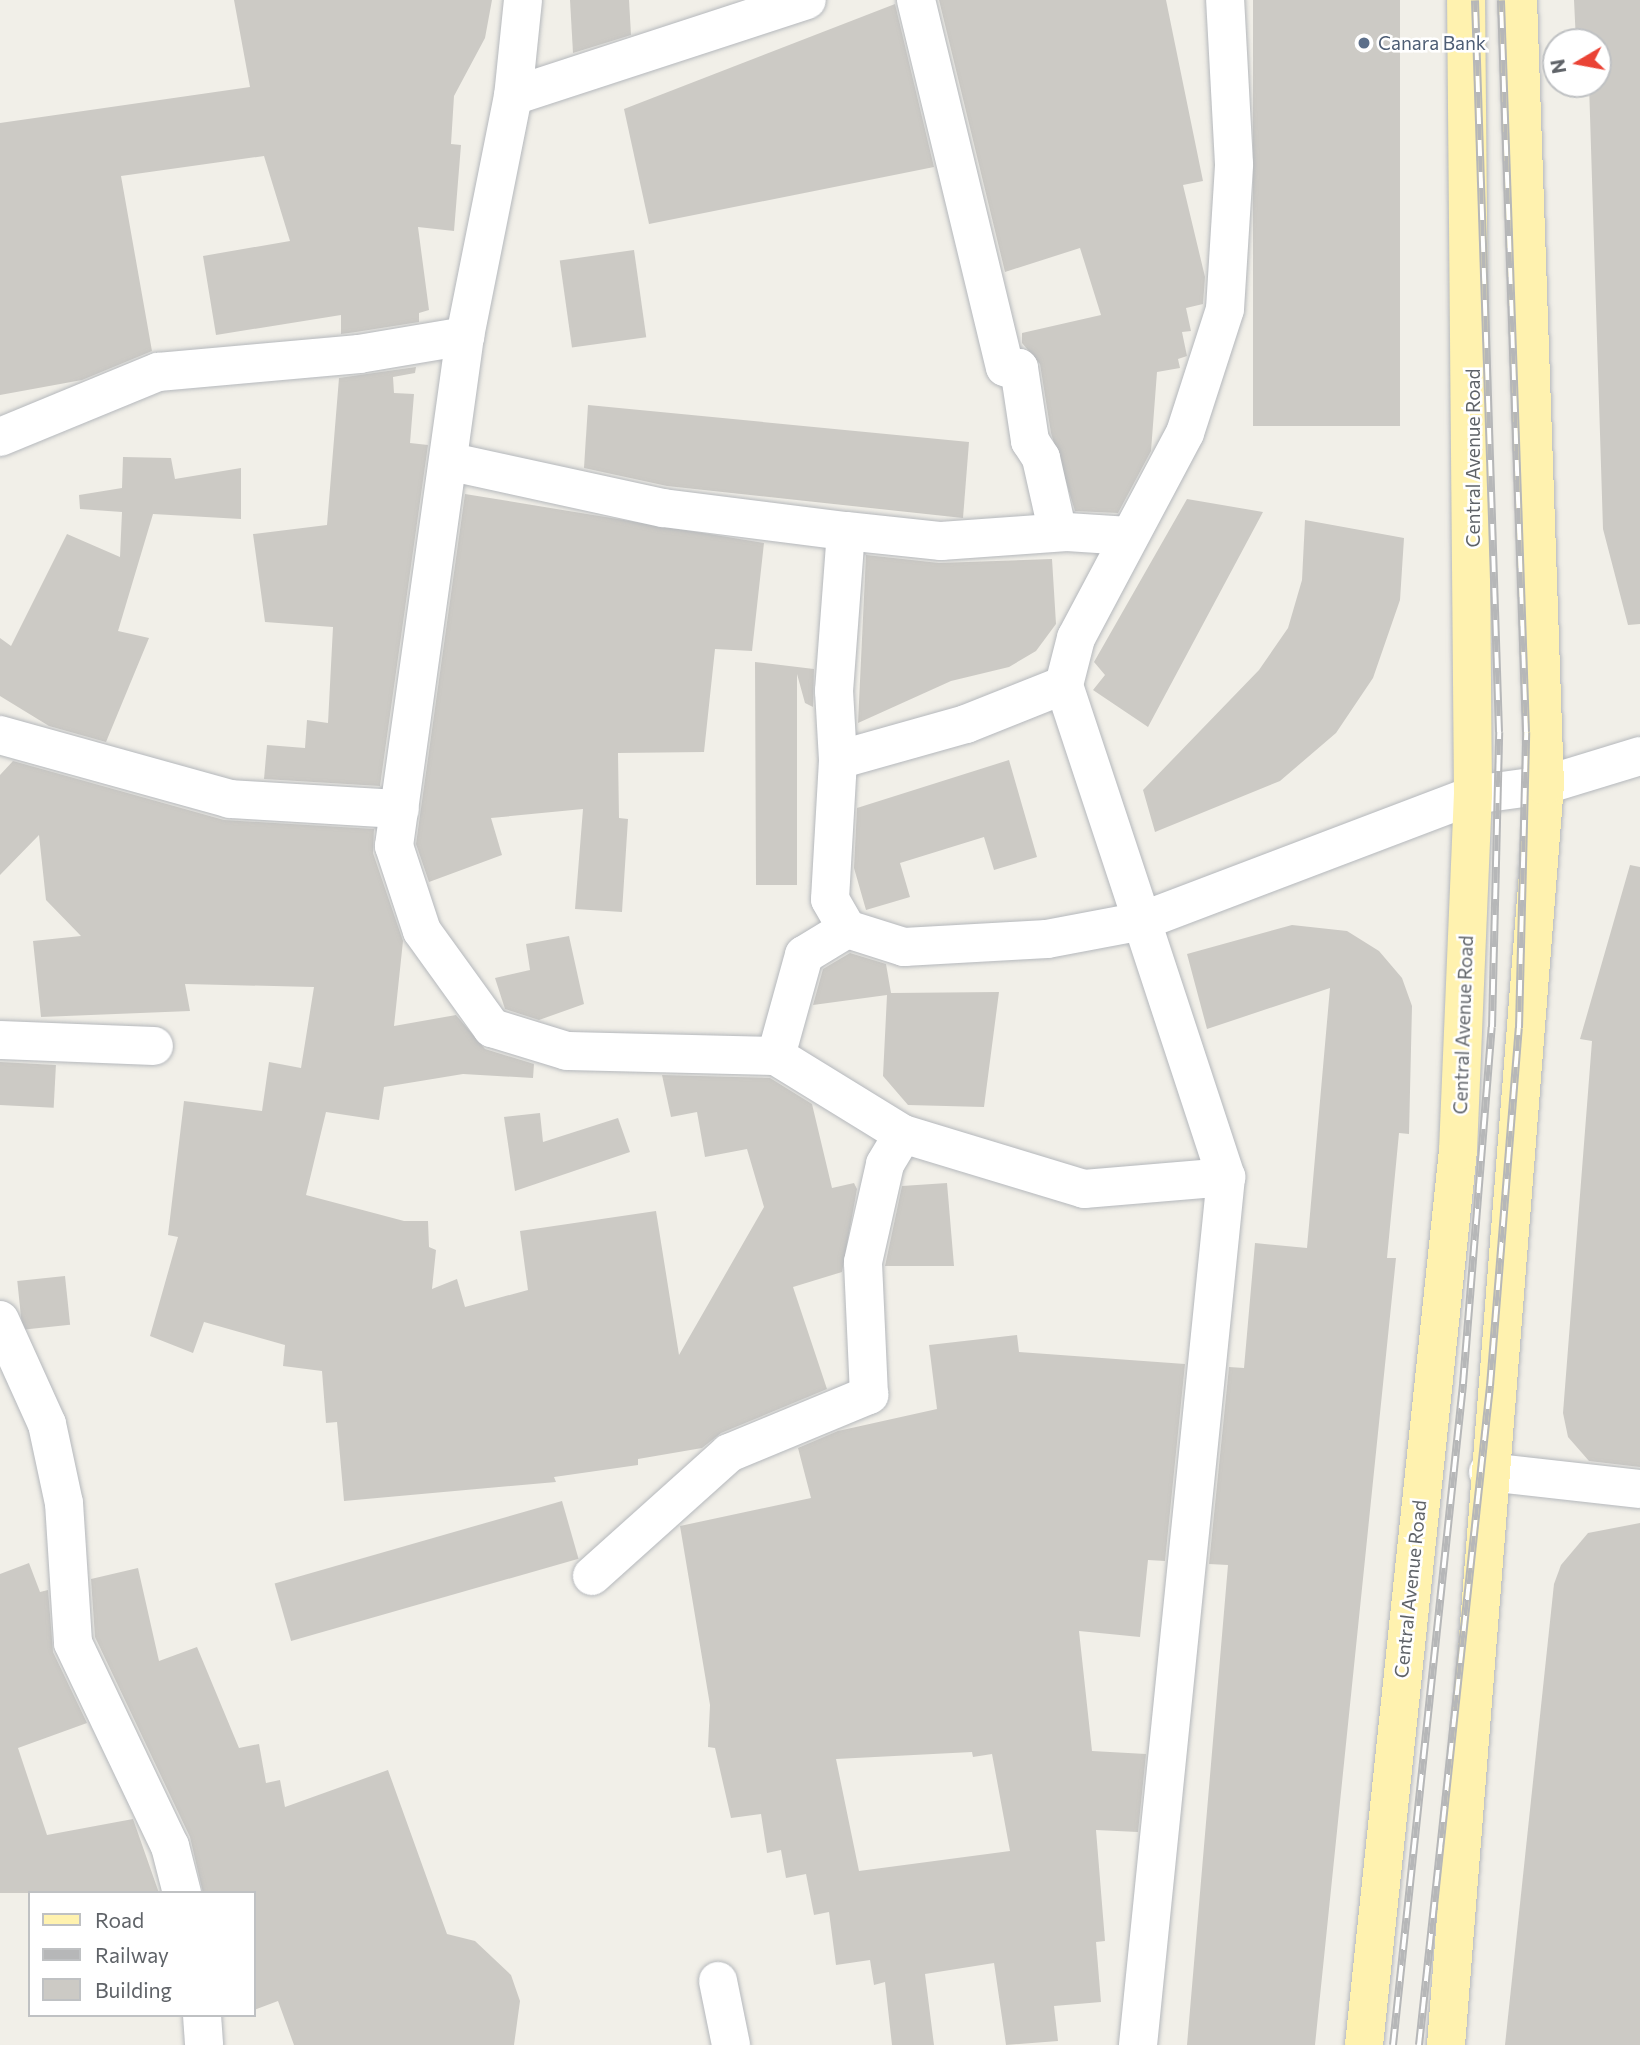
<!DOCTYPE html>
<style>
body{margin:0}
#map{position:relative;width:1640px;height:2045px;overflow:hidden;background:#f1efe8;font-family:Commissioner,sans-serif}
div>[style]{position:absolute}
[style*='--x']{left:calc(var(--x)*1px);top:calc(var(--y)*1px);width:calc(var(--w)*1px);rotate:calc(var(--a)*1deg)}
.building>*{inset:0;background:#cccac5;transform-origin:0 0}
.roads{filter:drop-shadow(0 0 2px #b5b8bc) drop-shadow(0 0 2px #b5b8bc)}
.minor>*{height:38px;margin:-19px;padding:0 19px;transform-origin:19px;border-radius:19px;background:#fff}
.primary>*{height:38px;margin:-19px;padding:0 19px;transform-origin:19px;border-radius:19px;background:#fff2af}
.rail>*{height:8px;margin-top:-4px;transform-origin:0;background:repeating-linear-gradient(90deg,#fff 0 16px,#b6b7b8 0 32px);box-sizing:border-box;border-block:2px solid #b6b7b8}
.dots>*{width:19px;height:19px;translate:-50% -50%;box-sizing:border-box;border:4px solid #fff;border-radius:50%}
span{translate:-50% -50%;white-space:nowrap;text-align:center;line-height:1.15;-webkit-text-stroke:5px #fff;paint-order:stroke}
.service-label{font-size:19px;color:#4e5e75}
.left{translate:0 -50%;text-align:left}
.street-label{font-size:19px;color:#5f6368}
.legend{position:absolute;left:28px;top:1891px;width:228px;height:126px;box-sizing:border-box;background:#fff;border:2px solid #bfc1c3;margin:0;padding:9px 12px;list-style:none;font-size:21px;color:#5f6368}
.legend li{display:flex;align-items:center;gap:14px;height:35px}
.legend b{width:35px;border:2px solid #bfc1c3}
.north{position:absolute;left:1542px;top:28px;width:70px;height:70px;box-sizing:border-box;background:#fff;border:2px solid #bfc1c3;border-radius:50%;rotate:260deg;font-size:19px;font-weight:700;line-height:28px;text-align:center;color:#5f6368}
.north::after{content:'';display:block;margin:auto;width:24px;height:32px;background:#ea4335;clip-path:polygon(50% 0,100% 100%,50% 72%,0 100%)}
</style>
<div id="map">
<div class="building">
<div style="clip-path:polygon(234px 0,492px 0,485px 38px,454px 96px,451px 144px,461px 145px,454px 231px,418px 227px,429px 310px,419px 313px,419px 322px,356px 332px,341px 334px,341px 315px,216px 335px,203px 256px,290px 241px,264px 156px,121px 176px,152px 351px,82px 380px,0 395px,0 123px,250px 87px)"></div>
<div style="clip-path:polygon(570px 0,629px 0,631px 35px,573px 53px)"></div>
<div style="clip-path:polygon(939px 0,1166px 0,1203px 181px,1183px 185px,1205px 277px,1203px 304px,1186px 308px,1191px 331px,1182px 332px,1187px 356px,1178px 359px,1180px 368px,1157px 372px,1151px 451px,1118px 513px,1075px 511px,1051px 433px,1040px 364px,1022px 343px,1022px 333px,1101px 315px,1080px 248px,1005px 272px)"></div>
<div style="left:1253px;top:0;width:147px;height:426px"></div>
<div style="clip-path:polygon(1574px 0,1640px 0,1640px 624px,1628px 625px,1603px 529px,1589px 84px,1598px 84px,1598px 42px,1576px 42px)"></div>
<div style="clip-path:polygon(895px 4px,934px 167px,649px 224px,624px 109px)"></div>
<div style="left:634px;top:250px;width:88px;height:75px;rotate:82deg"></div>
<div style="clip-path:polygon(416px 367px,415px 373px,393px 377px,394px 393px,414px 394px,410px 443px,428px 445px,380px 786px,264px 779px,267px 745px,305px 748px,307px 720px,328px 723px,333px 627px,265px 622px,253px 534px,327px 525px,339px 378px)"></div>
<div style="clip-path:polygon(588px 405px,969px 442px,963px 518px,667px 486px,584px 468px)"></div>
<div style="clip-path:polygon(123px 457px,171px 458px,175px 479px,241px 468px,241px 519px,153px 514px,118px 631px,149px 638px,106px 742px,49px 726px,0 696px,0 638px,11px 646px,67px 534px,120px 557px,122px 512px,80px 509px,79px 495px,122px 488px)"></div>
<div style="clip-path:polygon(465px 494px,764px 543px,752px 651px,715px 649px,704px 752px,618px 753px,619px 818px,628px 819px,622px 912px,575px 909px,583px 809px,491px 818px,502px 855px,429px 882px,416px 844px)"></div>
<div style="clip-path:polygon(1187px 499px,1263px 512px,1148px 727px,1093px 690px,1105px 675px,1094px 662px)"></div>
<div style="clip-path:polygon(1305px 520px,1404px 538px,1400px 600px,1373px 678px,1336px 733px,1280px 781px,1155px 832px,1143px 790px,1259px 670px,1288px 628px,1302px 580px)"></div>
<div style="clip-path:polygon(866px 555px,939px 563px,1052px 559px,1056px 624px,1036px 651px,1009px 667px,951px 681px,858px 723px)"></div>
<div style="clip-path:polygon(755px 662px,814px 669px,813px 707px,805px 703px,797px 674px,797px 885px,756px 885px)"></div>
<div style="clip-path:polygon(1009px 760px,1037px 857px,994px 870px,984px 837px,900px 863px,910px 897px,866px 910px,854px 868px,857px 808px)"></div>
<div style="clip-path:polygon(13px 761px,224px 820px,374px 829px,373px 853px,403px 941px,394px 1026px,456px 1015px,485px 1049px,534px 1064px,533px 1078px,463px 1074px,384px 1087px,379px 1120px,326px 1112px,306px 1195px,404px 1221px,428px 1221px,429px 1247px,436px 1250px,432px 1289px,457px 1279px,465px 1307px,528px 1290px,520px 1231px,656px 1211px,679px 1355px,764px 1207px,747px 1149px,705px 1157px,697px 1112px,671px 1117px,662px 1075px,770px 1078px,812px 1104px,832px 1188px,854px 1183px,857px 1189px,842px 1272px,793px 1287px,827px 1389px,721px 1433px,702px 1448px,638px 1459px,638px 1465px,554px 1477px,556px 1482px,344px 1501px,337px 1422px,326px 1423px,322px 1371px,283px 1366px,285px 1345px,204px 1322px,193px 1353px,150px 1336px,178px 1237px,168px 1235px,184px 1101px,262px 1111px,269px 1062px,301px 1068px,314px 987px,185px 984px,190px 1011px,41px 1017px,33px 941px,81px 936px,46px 900px,39px 835px,0 875px,0 775px)"></div>
<div style="clip-path:polygon(1630px 865px,1640px 867px,1640px 1467px,1589px 1461px,1568px 1437px,1563px 1413px,1592px 1041px,1580px 1039px)"></div>
<div style="clip-path:polygon(1292px 925px,1347px 931px,1379px 951px,1402px 978px,1412px 1006px,1409px 1134px,1399px 1133px,1387px 1258px,1396px 1258px,1315px 2045px,1187px 2045px,1228px 1565px,1209px 1564px,1229px 1367px,1244px 1368px,1255px 1243px,1307px 1248px,1330px 988px,1207px 1029px,1187px 954px)"></div>
<div style="clip-path:polygon(569px 936px,584px 1004px,539px 1020px,505px 1009px,495px 978px,530px 970px,526px 944px)"></div>
<div style="clip-path:polygon(850px 953px,886px 964px,891px 993px,999px 992px,984px 1107px,908px 1105px,883px 1076px,887px 995px,813px 1005px,823px 969px)"></div>
<div style="left:0;top:1062px;width:56px;height:43px;rotate:3deg"></div>
<div style="clip-path:polygon(540px 1113px,543px 1142px,618px 1118px,630px 1152px,515px 1191px,504px 1117px)"></div>
<div style="clip-path:polygon(947px 1183px,954px 1266px,885px 1266px,902px 1186px)"></div>
<div style="left:65px;top:1276px;width:49px;height:48px;rotate:84deg"></div>
<div style="clip-path:polygon(evenodd,1017px 1335px,1019px 1352px,1185px 1364px,1165px 1561px,1148px 1560px,1140px 1637px,1079px 1631px,1092px 1751px,1146px 1754px,1138px 1832px,1096px 1830px,1105px 1941px,1096px 1942px,1101px 2002px,1054px 2006px,1058px 2041px,1006px 2045px,994px 1963px,925px 1974px,934px 2045px,892px 2045px,885px 1982px,874px 1985px,870px 1960px,836px 1965px,829px 1912px,814px 1915px,806px 1874px,786px 1878px,781px 1850px,767px 1853px,761px 1814px,731px 1818px,715px 1748px,708px 1747px,710px 1705px,680px 1526px,811px 1498px,798px 1448px,838px 1431px,937px 1409px,929px 1345px,1017px 1335px,972px 1752px,973px 1757px,992px 1754px,1010px 1851px,859px 1871px,836px 1759px,972px 1752px)"></div>
<div style="left:562px;top:1501px;width:60px;height:299px;rotate:74deg"></div>
<div style="clip-path:polygon(1640px 1523px,1640px 2045px,1505px 2045px,1554px 1584px,1561px 1565px,1588px 1533px)"></div>
<div style="clip-path:polygon(29px 1563px,40px 1592px,48px 1590px,53px 1652px,87px 1723px,18px 1748px,47px 1835px,133px 1819px,159px 1893px,0 1893px,0 1574px)"></div>
<div style="clip-path:polygon(138px 1568px,159px 1661px,197px 1647px,239px 1748px,259px 1744px,266px 1783px,280px 1780px,285px 1807px,388px 1770px,447px 1934px,475px 1941px,511px 1975px,520px 2001px,514px 2045px,294px 2045px,278px 2001px,254px 2010px,254px 1893px,203px 1893px,190px 1837px,95px 1637px,91px 1579px)"></div>
</div>
<div class="roads">
<div class="minor">
<div style="--x:523;--y:0;--w:97;--a:95.9"></div>
<div style="--x:513;--y:96;--w:245;--a:101.3"></div>
<div style="--x:465;--y:336;--w:515;--a:97.93"></div>
<div style="--x:394;--y:846;--w:89;--a:71.8"></div>
<div style="--x:422;--y:931;--w:120;--a:54.2"></div>
<div style="--x:492;--y:1028;--w:78;--a:17"></div>
<div style="--x:567;--y:1051;--w:209;--a:1.4"></div>
<div style="--x:776;--y:1056;--w:149;--a:31.6"></div>
<div style="--x:903;--y:1134;--w:189;--a:16.9"></div>
<div style="--x:1084;--y:1189;--w:143;--a:-4.8"></div>
<div style="--x:916;--y:0;--w:378;--a:76.4"></div>
<div style="--x:1005;--y:367;--w:14;--a:4"></div>
<div style="--x:1019;--y:368;--w:74;--a:81.4"></div>
<div style="--x:1030;--y:441;--w:20;--a:57"></div>
<div style="--x:1041;--y:458;--w:73;--a:77.3"></div>
<div style="--x:1057;--y:529;--w:10;--a:17"></div>
<div style="--x:513;--y:96;--w:309;--a:-18.1"></div>
<div style="--x:0;--y:437;--w:171;--a:-22.4"></div>
<div style="--x:158;--y:372;--w:202;--a:-5.1"></div>
<div style="--x:359;--y:354;--w:108;--a:-9.6"></div>
<div style="--x:452;--y:462;--w:216;--a:12.3"></div>
<div style="--x:663;--y:508;--w:184;--a:7.2"></div>
<div style="--x:846;--y:531;--w:96;--a:6"></div>
<div style="--x:941;--y:541;--w:126;--a:-4.1"></div>
<div style="--x:1067;--y:532;--w:62;--a:3.7"></div>
<div style="--x:0;--y:735;--w:239;--a:15.5"></div>
<div style="--x:230;--y:799;--w:170;--a:3.4"></div>
<div style="--x:838;--y:760;--w:133;--a:-15.7"></div>
<div style="--x:966;--y:724;--w:105;--a:-21.7"></div>
<div style="--x:847;--y:929;--w:60;--a:17.5"></div>
<div style="--x:904;--y:947;--w:143;--a:-3.2"></div>
<div style="--x:1047;--y:939;--w:97;--a:-10.7"></div>
<div style="--x:1142;--y:921;--w:249;--a:-108.3"></div>
<div style="--x:1064;--y:685;--w:49;--a:-75.7"></div>
<div style="--x:1076;--y:638;--w:232;--a:-62"></div>
<div style="--x:1185;--y:433;--w:130;--a:-72.1"></div>
<div style="--x:1225;--y:309;--w:145;--a:-86.4"></div>
<div style="--x:1234;--y:164;--w:164;--a:-93.1"></div>
<div style="--x:0;--y:1040;--w:154;--a:2.2"></div>
<div style="--x:776;--y:1056;--w:105;--a:-74.5"></div>
<div style="--x:804;--y:955;--w:50;--a:-31.2"></div>
<div style="--x:847;--y:929;--w:34;--a:-120"></div>
<div style="--x:830;--y:899;--w:139;--a:-86.7"></div>
<div style="--x:838;--y:760;--w:69;--a:-93.3"></div>
<div style="--x:834;--y:691;--w:160;--a:-85.7"></div>
<div style="--x:0;--y:1320;--w:114;--a:65.7"></div>
<div style="--x:47;--y:1424;--w:81;--a:77.9"></div>
<div style="--x:64;--y:1503;--w:140;--a:86.3"></div>
<div style="--x:73;--y:1643;--w:225;--a:64.5"></div>
<div style="--x:170;--y:1846;--w:49;--a:75.7"></div>
<div style="--x:1488;--y:1472;--w:153;--a:6.4"></div>
<div style="--x:592;--y:1576;--w:184;--a:-41.9"></div>
<div style="--x:729;--y:1453;--w:152;--a:-22.5"></div>
<div style="--x:869;--y:1395;--w:133;--a:-92.6"></div>
<div style="--x:863;--y:1262;--w:100;--a:-77.3"></div>
<div style="--x:885;--y:1164;--w:35;--a:-59"></div>
<div style="--x:718;--y:1981;--w:65;--a:78.5"></div>
<div style="--x:202;--y:2015;--w:30;--a:86"></div>
<div style="--x:1138;--y:2045;--w:872;--a:-84.21"></div>
<div style="--x:1226;--y:1177;--w:269;--a:-108.2"></div>
<div style="--x:1142;--y:921;--w:354;--a:-20.8"></div>
<div style="--x:1473;--y:795;--w:73;--a:-7.9"></div>
<div style="--x:1545;--y:785;--w:99;--a:-17"></div>
</div>
<div class="primary">
<div style="--x:1364;--y:2045;--w:899;--a:-84"></div>
<div style="--x:1458;--y:1151;--w:356;--a:-87.6"></div>
<div style="--x:1473;--y:795;--w:795;--a:-90.5"></div>
<div style="--x:1446;--y:2045;--w:1264;--a:-85.51"></div>
<div style="--x:1545;--y:785;--w:785;--a:-91.97"></div>
</div>
</div>
<div class="rail">
<div style="--x:1393;--y:2045;--w:665;--a:-83.95"></div>
<div style="--x:1463;--y:1384;--w:358;--a:-85.4"></div>
<div style="--x:1492;--y:1027;--w:295;--a:-88.6"></div>
<div style="--x:1499;--y:732;--w:732;--a:-91.88"></div>
<div style="--x:1419;--y:2045;--w:663;--a:-83.85"></div>
<div style="--x:1490;--y:1386;--w:359;--a:-85.4"></div>
<div style="--x:1519;--y:1028;--w:296;--a:-88.6"></div>
<div style="--x:1526;--y:732;--w:732;--a:-91.96"></div>
</div>
<div class="dots">
<div style="left:1364px;top:43px;background:#5c6f8a"></div>
</div>
<div class="service-label">
<span class="left" style="left:1378px;top:43px">Canara Bank</span>
</div>
<div class="street-label">
<span style="left:1473px;top:458px;rotate:-90deg">Central Avenue Road</span>
<span style="left:1463px;top:1025px;rotate:-88deg">Central Avenue Road</span>
<span style="left:1410px;top:1589px;rotate:-84deg">Central Avenue Road</span>
</div>
<ul class="legend">
<li><b style="height:9px;background:#fff2af"></b>Road</li>
<li><b style="height:9px;background:#b6b7b8"></b>Railway</li>
<li><b style="height:19px;background:#cccac5"></b>Building</li>
</ul>
<div class="north">N</div>
</div>
